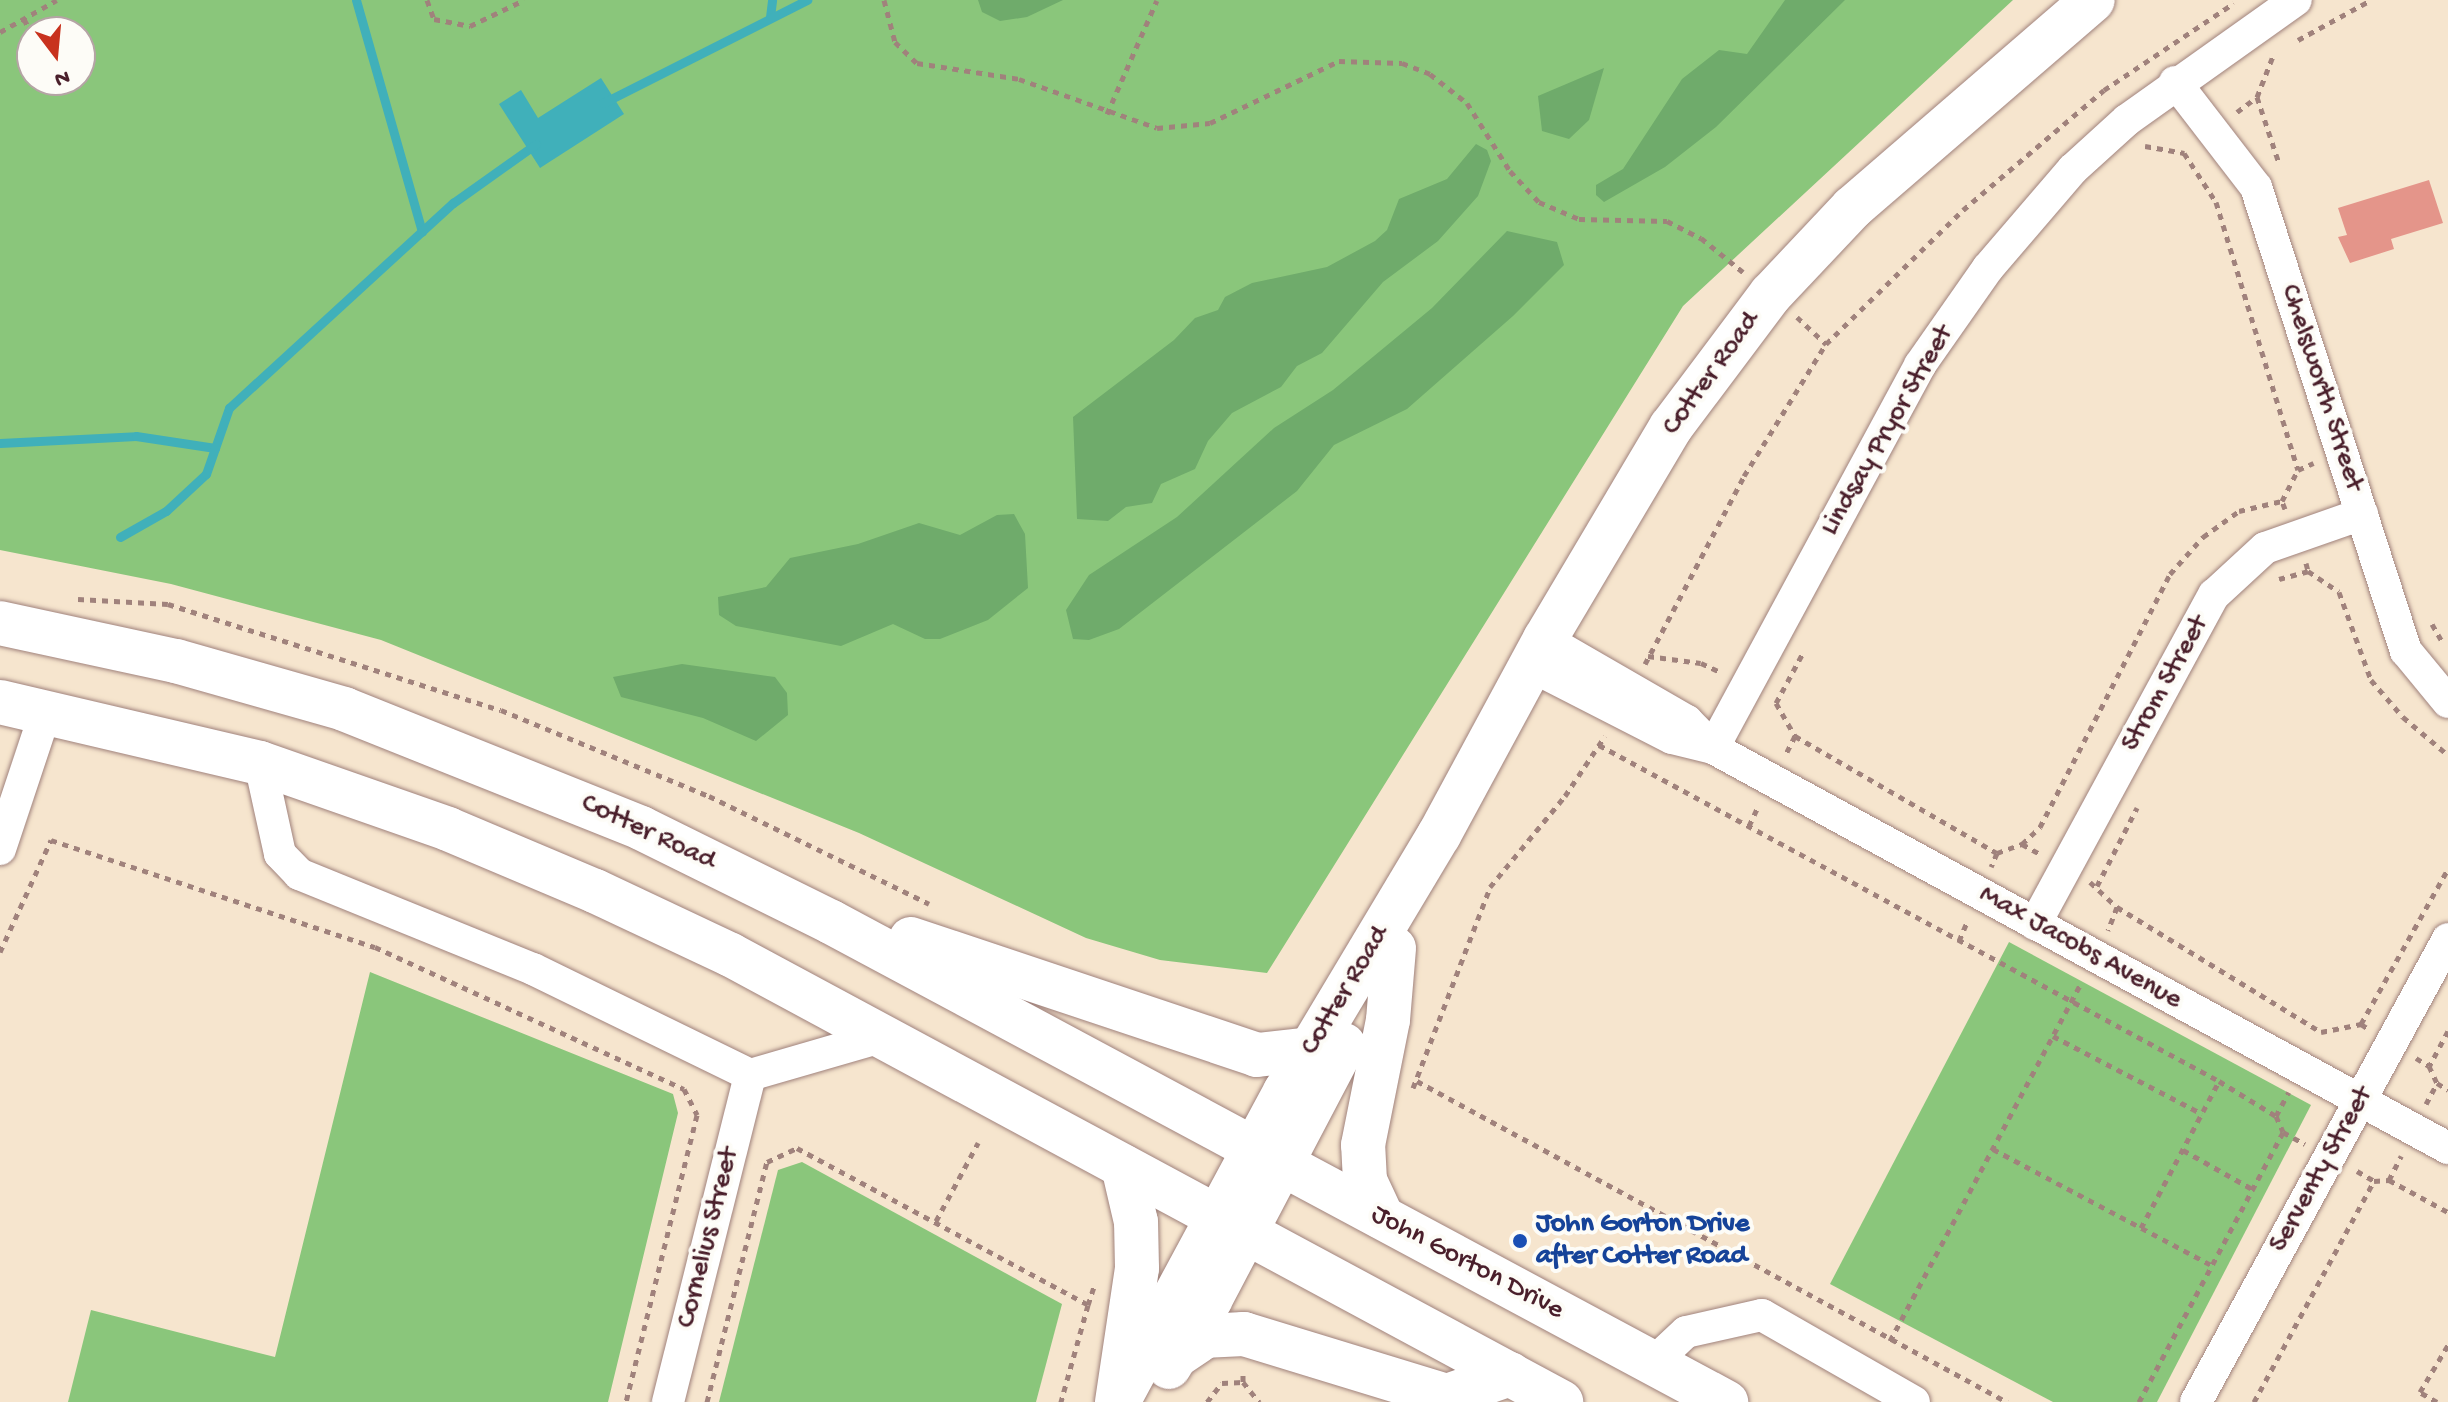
<!DOCTYPE html>
<style>
body{margin:0}
#map{position:relative;width:2448px;height:1402px;overflow:hidden;background:#f6e5ce;font-family:"Gochi Hand",sans-serif}
div>[style]{position:absolute}
[style*='--x']{left:calc(var(--x)*1px);top:calc(var(--y)*1px);width:calc(var(--w)*1px);rotate:calc(var(--a)*1deg)}
.green>*{inset:0;background:#8ac67b}
.forest>*{inset:0;background:#6fab6b}
.water>*{inset:0;background:#40b0ba}
.stream>*{height:9px;margin:-4.5px;padding:0 4.5px;transform-origin:4.5px;border-radius:4.5px;background:#40b0ba}
.building>*{inset:0;background:#e4958a}
.path>*{height:5px;margin-top:-2.5px;transform-origin:0;background:repeating-linear-gradient(90deg,#a0827c 0 6px,transparent 0 12px)}
.roads{filter:drop-shadow(0 0 2px #a0827c) drop-shadow(0 0 2px #a0827c)}
.street>*{height:32px;margin:-16px;padding:0 16px;transform-origin:16px;border-radius:16px;background:#fff}
.secondary>*{height:44px;margin:-22px;padding:0 22px;transform-origin:22px;border-radius:22px;background:#fff}
.primary>*{height:44px;margin:-22px;padding:0 22px;transform-origin:22px;border-radius:22px;background:#fff}
.dots>*{width:22px;height:22px;translate:-50% -50%;box-sizing:border-box;border:4px solid #fdfcf7;border-radius:50%}
span{translate:-50% -50%;white-space:nowrap;text-align:center;line-height:1.15;-webkit-text-stroke:8px #fdfcf7;paint-order:stroke}
.street-label{font-size:28px;color:#4a1f2b}
.transit-label{font-size:28px;color:#164399;font-weight:700}
.left{translate:0 -50%;text-align:left}
.north{position:absolute;left:16px;top:16px;width:80px;height:80px;box-sizing:border-box;background:#fdfcf7;border:2px solid #b5a4a5;border-radius:50%;rotate:164deg;font-size:22px;font-weight:700;line-height:32px;text-align:center;color:#4a1f2b}
.north::after{content:'';display:block;margin:auto;width:28px;height:36px;background:#c8321e;clip-path:polygon(50% 0,100% 100%,50% 72%,0 100%)}
</style>
<div id="map">
<div class="green">
<div style="clip-path:polygon(evenodd,0 0,2013px 0,1683px 306px,1267px 973px,1160px 960px,1086px 938px,859px 833px,381px 640px,171px 584px,0 550px,0 0,32px 32px,80px 32px,80px 80px,32px 80px,32px 32px)"></div>
<div style="clip-path:polygon(2009px 942px,2311px 1105px,2157px 1402px,2053px 1402px,1830px 1284px)"></div>
<div style="clip-path:polygon(370px 972px,673px 1094px,678px 1113px,608px 1402px,68px 1402px,91px 1310px,275px 1357px)"></div>
<div style="clip-path:polygon(802px 1162px,1062px 1304px,1036px 1402px,719px 1402px,778px 1170px)"></div>
</div>
<div class="forest">
<div style="clip-path:polygon(978px 0,1063px 0,1027px 17px,1000px 21px,982px 12px)"></div>
<div style="clip-path:polygon(1785px 0,1845px 0,1716px 127px,1665px 167px,1604px 202px,1596px 195px,1596px 185px,1623px 169px,1682px 79px,1719px 50px,1747px 54px)"></div>
<div style="clip-path:polygon(1604px 68px,1589px 120px,1569px 139px,1542px 131px,1538px 96px)"></div>
<div style="clip-path:polygon(1476px 144px,1487px 150px,1491px 161px,1478px 196px,1438px 241px,1383px 282px,1322px 353px,1297px 366px,1281px 387px,1232px 413px,1208px 441px,1195px 469px,1161px 484px,1152px 503px,1126px 507px,1108px 521px,1077px 519px,1073px 417px,1174px 340px,1195px 318px,1218px 310px,1225px 297px,1252px 283px,1327px 267px,1375px 241px,1387px 230px,1399px 199px,1447px 179px)"></div>
<div style="clip-path:polygon(1507px 231px,1557px 242px,1564px 265px,1513px 316px,1407px 409px,1334px 445px,1297px 491px,1119px 629px,1089px 640px,1073px 639px,1066px 610px,1089px 575px,1177px 517px,1274px 428px,1333px 390px,1432px 308px)"></div>
<div style="clip-path:polygon(1014px 514px,1025px 534px,1028px 588px,988px 620px,940px 639px,925px 639px,893px 624px,841px 646px,736px 626px,719px 615px,718px 597px,766px 587px,790px 558px,858px 544px,919px 523px,960px 535px,997px 515px)"></div>
<div style="clip-path:polygon(682px 664px,775px 677px,787px 693px,788px 715px,756px 741px,703px 718px,621px 697px,613px 677px)"></div>
</div>
<div class="water">
<div style="clip-path:polygon(601px 78px,624px 114px,540px 168px,499px 104px,521px 90px,538px 118px)"></div>
</div>
<div class="stream">
<div style="--x:356;--y:0;--w:241;--a:74.1"></div>
<div style="--x:770;--y:17;--w:17;--a:-83"></div>
<div style="--x:603;--y:103;--w:229;--a:-26.8"></div>
<div style="--x:0;--y:443;--w:136;--a:-2.9"></div>
<div style="--x:136;--y:436;--w:80;--a:8.6"></div>
<div style="--x:120;--y:537;--w:53;--a:-29.5"></div>
<div style="--x:166;--y:511;--w:54;--a:-42.8"></div>
<div style="--x:206;--y:474;--w:70;--a:-70.8"></div>
<div style="--x:229;--y:408;--w:304;--a:-42.5"></div>
<div style="--x:453;--y:203;--w:102;--a:-35.4"></div>
</div>
<div class="building">
<div style="clip-path:polygon(2429px 180px,2443px 223px,2391px 239px,2394px 249px,2350px 263px,2338px 237px,2347px 235px,2338px 208px)"></div>
</div>
<div class="path">
<div style="--x:427;--y:0;--w:20;--a:70"></div>
<div style="--x:434;--y:19;--w:37;--a:11"></div>
<div style="--x:470;--y:26;--w:60;--a:-25.7"></div>
<div style="--x:884;--y:0;--w:43;--a:75.3"></div>
<div style="--x:895;--y:42;--w:30;--a:44"></div>
<div style="--x:917;--y:63;--w:103;--a:8.9"></div>
<div style="--x:1019;--y:79;--w:146;--a:19.5"></div>
<div style="--x:1157;--y:128;--w:53;--a:-5.4"></div>
<div style="--x:1210;--y:123;--w:143;--a:-25.7"></div>
<div style="--x:1339;--y:61;--w:63;--a:1.8"></div>
<div style="--x:1402;--y:63;--w:30;--a:21"></div>
<div style="--x:1430;--y:74;--w:47;--a:38.1"></div>
<div style="--x:1467;--y:103;--w:80;--a:57.7"></div>
<div style="--x:1510;--y:171;--w:42;--a:46.9"></div>
<div style="--x:1539;--y:202;--w:43;--a:23"></div>
<div style="--x:1579;--y:219;--w:88;--a:1.3"></div>
<div style="--x:1667;--y:221;--w:38;--a:27"></div>
<div style="--x:1701;--y:238;--w:54;--a:39"></div>
<div style="--x:24;--y:19;--w:17;--a:62"></div>
<div style="--x:0;--y:32;--w:65;--a:-29.3"></div>
<div style="--x:2298;--y:40;--w:83;--a:-28.7"></div>
<div style="--x:55;--y:80;--w:1;--a:90"></div>
<div style="--x:2257;--y:97;--w:70;--a:71.6"></div>
<div style="--x:2237;--y:112;--w:25;--a:-37"></div>
<div style="--x:2257;--y:97;--w:44;--a:-68.7"></div>
<div style="--x:1107;--y:114;--w:124;--a:-66.3"></div>
<div style="--x:2145;--y:146;--w:40;--a:10"></div>
<div style="--x:2184;--y:153;--w:59;--a:56.9"></div>
<div style="--x:2216;--y:202;--w:280;--a:73"></div>
<div style="--x:1797;--y:317;--w:40;--a:43"></div>
<div style="--x:2285;--y:509;--w:9;--a:-111"></div>
<div style="--x:2282;--y:501;--w:35;--a:-63"></div>
<div style="--x:2298;--y:470;--w:17;--a:-24"></div>
<div style="--x:2306;--y:563;--w:8;--a:76"></div>
<div style="--x:2308;--y:571;--w:37;--a:34"></div>
<div style="--x:2339;--y:592;--w:94;--a:70"></div>
<div style="--x:2371;--y:680;--w:49;--a:49.1"></div>
<div style="--x:2403;--y:717;--w:59;--a:40.2"></div>
<div style="--x:2279;--y:579;--w:30;--a:-15"></div>
<div style="--x:78;--y:599;--w:90;--a:3.2"></div>
<div style="--x:168;--y:604;--w:349;--a:17.7"></div>
<div style="--x:501;--y:710;--w:225;--a:22.5"></div>
<div style="--x:709;--y:796;--w:245;--a:26.1"></div>
<div style="--x:2432;--y:624;--w:22;--a:60"></div>
<div style="--x:1648;--y:656;--w:53;--a:7.5"></div>
<div style="--x:1701;--y:663;--w:23;--a:25"></div>
<div style="--x:1645;--y:664;--w:212;--a:-62.2"></div>
<div style="--x:1744;--y:476;--w:155;--a:-58.2"></div>
<div style="--x:1826;--y:344;--w:192;--a:-44.4"></div>
<div style="--x:1963;--y:210;--w:185;--a:-40.4"></div>
<div style="--x:2104;--y:90;--w:156;--a:-33.8"></div>
<div style="--x:1776;--y:703;--w:59;--a:-61.7"></div>
<div style="--x:1776;--y:703;--w:38;--a:60"></div>
<div style="--x:1795;--y:736;--w:20;--a:117"></div>
<div style="--x:1795;--y:736;--w:233;--a:30.1"></div>
<div style="--x:1997;--y:853;--w:15;--a:113"></div>
<div style="--x:1599;--y:745;--w:705;--a:28.45"></div>
<div style="--x:2219;--y:1081;--w:67;--a:31.6"></div>
<div style="--x:2276;--y:1116;--w:17;--a:66"></div>
<div style="--x:2283;--y:1132;--w:25;--a:29"></div>
<div style="--x:1749;--y:826;--w:23;--a:-65"></div>
<div style="--x:2022;--y:844;--w:21;--a:29"></div>
<div style="--x:1997;--y:853;--w:27;--a:-20"></div>
<div style="--x:2022;--y:844;--w:25;--a:-43"></div>
<div style="--x:2040;--y:827;--w:284;--a:-62.8"></div>
<div style="--x:2170;--y:574;--w:50;--a:-48.3"></div>
<div style="--x:2203;--y:537;--w:44;--a:-35.8"></div>
<div style="--x:2239;--y:511;--w:44;--a:-13.1"></div>
<div style="--x:2090;--y:882;--w:37;--a:43"></div>
<div style="--x:2117;--y:907;--w:25;--a:111"></div>
<div style="--x:2097;--y:886;--w:88;--a:-62.9"></div>
<div style="--x:2117;--y:907;--w:239;--a:31.5"></div>
<div style="--x:2321;--y:1032;--w:41;--a:-11.3"></div>
<div style="--x:2361;--y:1024;--w:7;--a:34"></div>
<div style="--x:1959;--y:941;--w:23;--a:-67"></div>
<div style="--x:0;--y:952;--w:123;--a:-65.5"></div>
<div style="--x:51;--y:840;--w:341;--a:18.3"></div>
<div style="--x:375;--y:947;--w:340;--a:24.7"></div>
<div style="--x:684;--y:1089;--w:29;--a:63"></div>
<div style="--x:697;--y:1115;--w:296;--a:103.9"></div>
<div style="--x:2361;--y:1024;--w:178;--a:-60.7"></div>
<div style="--x:2448;--y:1031;--w:40;--a:118"></div>
<div style="--x:2429;--y:1066;--w:19;--a:65"></div>
<div style="--x:2437;--y:1083;--w:13;--a:32"></div>
<div style="--x:2053;--y:1036;--w:168;--a:27.6"></div>
<div style="--x:2416;--y:1058;--w:15;--a:32"></div>
<div style="--x:1417;--y:1081;--w:672;--a:28.55"></div>
<div style="--x:1413;--y:1088;--w:215;--a:-69"></div>
<div style="--x:1490;--y:887;--w:118;--a:-50.5"></div>
<div style="--x:1565;--y:796;--w:72;--a:-56.3"></div>
<div style="--x:2426;--y:1104;--w:24;--a:-62"></div>
<div style="--x:2276;--y:1116;--w:27;--a:-62"></div>
<div style="--x:1993;--y:1149;--w:249;--a:28"></div>
<div style="--x:2183;--y:1150;--w:81;--a:29.4"></div>
<div style="--x:2357;--y:1171;--w:20;--a:30"></div>
<div style="--x:2374;--y:1181;--w:15;--a:-4"></div>
<div style="--x:2389;--y:1180;--w:67;--a:28.5"></div>
<div style="--x:2389;--y:1180;--w:27;--a:-63"></div>
<div style="--x:936;--y:1221;--w:89;--a:-61.7"></div>
<div style="--x:2141;--y:1228;--w:166;--a:-62"></div>
<div style="--x:1088;--y:1305;--w:19;--a:-72"></div>
<div style="--x:1890;--y:1341;--w:407;--a:-61.9"></div>
<div style="--x:1243;--y:1382;--w:11;--a:-90"></div>
<div style="--x:707;--y:1402;--w:247;--a:-76"></div>
<div style="--x:767;--y:1162;--w:33;--a:-25"></div>
<div style="--x:797;--y:1148;--w:331;--a:28.3"></div>
<div style="--x:1088;--y:1305;--w:101;--a:105.6"></div>
<div style="--x:1207;--y:1402;--w:24;--a:-52"></div>
<div style="--x:1222;--y:1383;--w:21;--a:-3"></div>
<div style="--x:1243;--y:1382;--w:26;--a:51"></div>
<div style="--x:2139;--y:1402;--w:306;--a:-61.9"></div>
<div style="--x:2254;--y:1402;--w:251;--a:-61.5"></div>
<div style="--x:2437;--y:1402;--w:20;--a:-150"></div>
<div style="--x:2420;--y:1392;--w:55;--a:-59.2"></div>
</div>
<div class="roads">
<div class="street">
<div style="--x:2175;--y:82;--w:133;--a:52.4"></div>
<div style="--x:2256;--y:187;--w:488;--a:72.1"></div>
<div style="--x:2406;--y:651;--w:66;--a:50.5"></div>
<div style="--x:1545;--y:639;--w:164;--a:30"></div>
<div style="--x:1687;--y:721;--w:35;--a:46"></div>
<div style="--x:1531;--y:666;--w:158;--a:27.1"></div>
<div style="--x:1672;--y:738;--w:42;--a:13.7"></div>
<div style="--x:1713;--y:748;--w:837;--a:28.56"></div>
<div style="--x:1713;--y:748;--w:435;--a:-61.6"></div>
<div style="--x:1920;--y:365;--w:118;--a:-55"></div>
<div style="--x:1988;--y:268;--w:130;--a:-49.4"></div>
<div style="--x:2073;--y:169;--w:73;--a:-42.2"></div>
<div style="--x:2127;--y:120;--w:207;--a:-35.4"></div>
<div style="--x:260;--y:763;--w:93;--a:77.6"></div>
<div style="--x:280;--y:854;--w:28;--a:46"></div>
<div style="--x:299;--y:874;--w:253;--a:22.1"></div>
<div style="--x:533;--y:969;--w:242;--a:26"></div>
<div style="--x:750;--y:1075;--w:136;--a:-16.2"></div>
<div style="--x:0;--y:849;--w:145;--a:-71.6"></div>
<div style="--x:2035;--y:924;--w:375;--a:-61.5"></div>
<div style="--x:2214;--y:595;--w:69;--a:-42.7"></div>
<div style="--x:2265;--y:548;--w:103;--a:-19.3"></div>
<div style="--x:1653;--y:1363;--w:45;--a:-43.2"></div>
<div style="--x:1686;--y:1332;--w:78;--a:-12.6"></div>
<div style="--x:1762;--y:1315;--w:175;--a:29.8"></div>
<div style="--x:668;--y:1402;--w:337;--a:-75.9"></div>
<div style="--x:2196;--y:1402;--w:527;--a:-61.44"></div>
</div>
<div class="secondary">
<div style="--x:1169;--y:1367;--w:79;--a:-58.5"></div>
<div style="--x:1210;--y:1300;--w:288;--a:-62.3"></div>
<div style="--x:1119;--y:1400;--w:350;--a:-61.7"></div>
<div style="--x:1285;--y:1092;--w:300;--a:-59.1"></div>
<div style="--x:1439;--y:835;--w:223;--a:-61.6"></div>
<div style="--x:1545;--y:639;--w:247;--a:-59.3"></div>
<div style="--x:1671;--y:427;--w:166;--a:-53.1"></div>
<div style="--x:1771;--y:294;--w:118;--a:-46.7"></div>
<div style="--x:1852;--y:208;--w:318;--a:-40.8"></div>
</div>
<div class="primary">
<div style="--x:0;--y:623;--w:180;--a:12.2"></div>
<div style="--x:176;--y:661;--w:175;--a:15.9"></div>
<div style="--x:344;--y:709;--w:320;--a:21.8"></div>
<div style="--x:641;--y:828;--w:212;--a:26.3"></div>
<div style="--x:831;--y:922;--w:1016;--a:28.21"></div>
<div style="--x:0;--y:702;--w:267;--a:13.2"></div>
<div style="--x:260;--y:763;--w:199;--a:19.3"></div>
<div style="--x:448;--y:829;--w:160;--a:22.9"></div>
<div style="--x:595;--y:891;--w:150;--a:25.2"></div>
<div style="--x:731;--y:955;--w:943;--a:28.3"></div>
<div style="--x:911;--y:939;--w:365;--a:18.5"></div>
<div style="--x:1257;--y:1055;--w:54;--a:-6.3"></div>
<div style="--x:1382;--y:1217;--w:40;--a:-115"></div>
<div style="--x:1365;--y:1181;--w:36;--a:-93"></div>
<div style="--x:1363;--y:1145;--w:127;--a:-78.7"></div>
<div style="--x:1388;--y:1020;--w:72;--a:-85.2"></div>
<div style="--x:1176;--y:1356;--w:36;--a:-34"></div>
<div style="--x:1206;--y:1336;--w:38;--a:-3"></div>
<div style="--x:1244;--y:1334;--w:212;--a:17"></div>
<div style="--x:1447;--y:1396;--w:67;--a:-19.2"></div>
<div style="--x:1117;--y:1402;--w:135;--a:-81.5"></div>
<div style="--x:1137;--y:1268;--w:46;--a:-91.2"></div>
<div style="--x:1136;--y:1222;--w:57;--a:-103.1"></div>
</div>
</div>
<div class="dots">
<div style="left:1520px;top:1241px;background:#1a4fb4"></div>
</div>
<div class="street-label">
<span style="left:1712px;top:374px;rotate:-54deg">Cotter Road</span>
<span style="left:2321px;top:388px;rotate:72deg">Chelsworth Street</span>
<span style="left:1888px;top:431px;rotate:-60deg">Lindsay Pryor Street</span>
<span style="left:2166px;top:684px;rotate:-61deg">Strom Street</span>
<span style="left:648px;top:833px;rotate:25deg">Cotter Road</span>
<span style="left:2080px;top:948px;rotate:29deg">Max Jacobs Avenue</span>
<span style="left:1346px;top:991px;rotate:-59deg">Cotter Road</span>
<span style="left:2322px;top:1170px;rotate:-61deg">Serventy Street</span>
<span style="left:709px;top:1238px;rotate:-76deg">Cornelius Street</span>
<span style="left:1467px;top:1263px;rotate:28deg">John Gorton Drive</span>
</div>
<div class="transit-label">
<span class="left" style="left:1536px;top:1241px">John Gorton Drive<br>after Cotter Road</span>
</div>
<div class="north">N</div>
</div>
